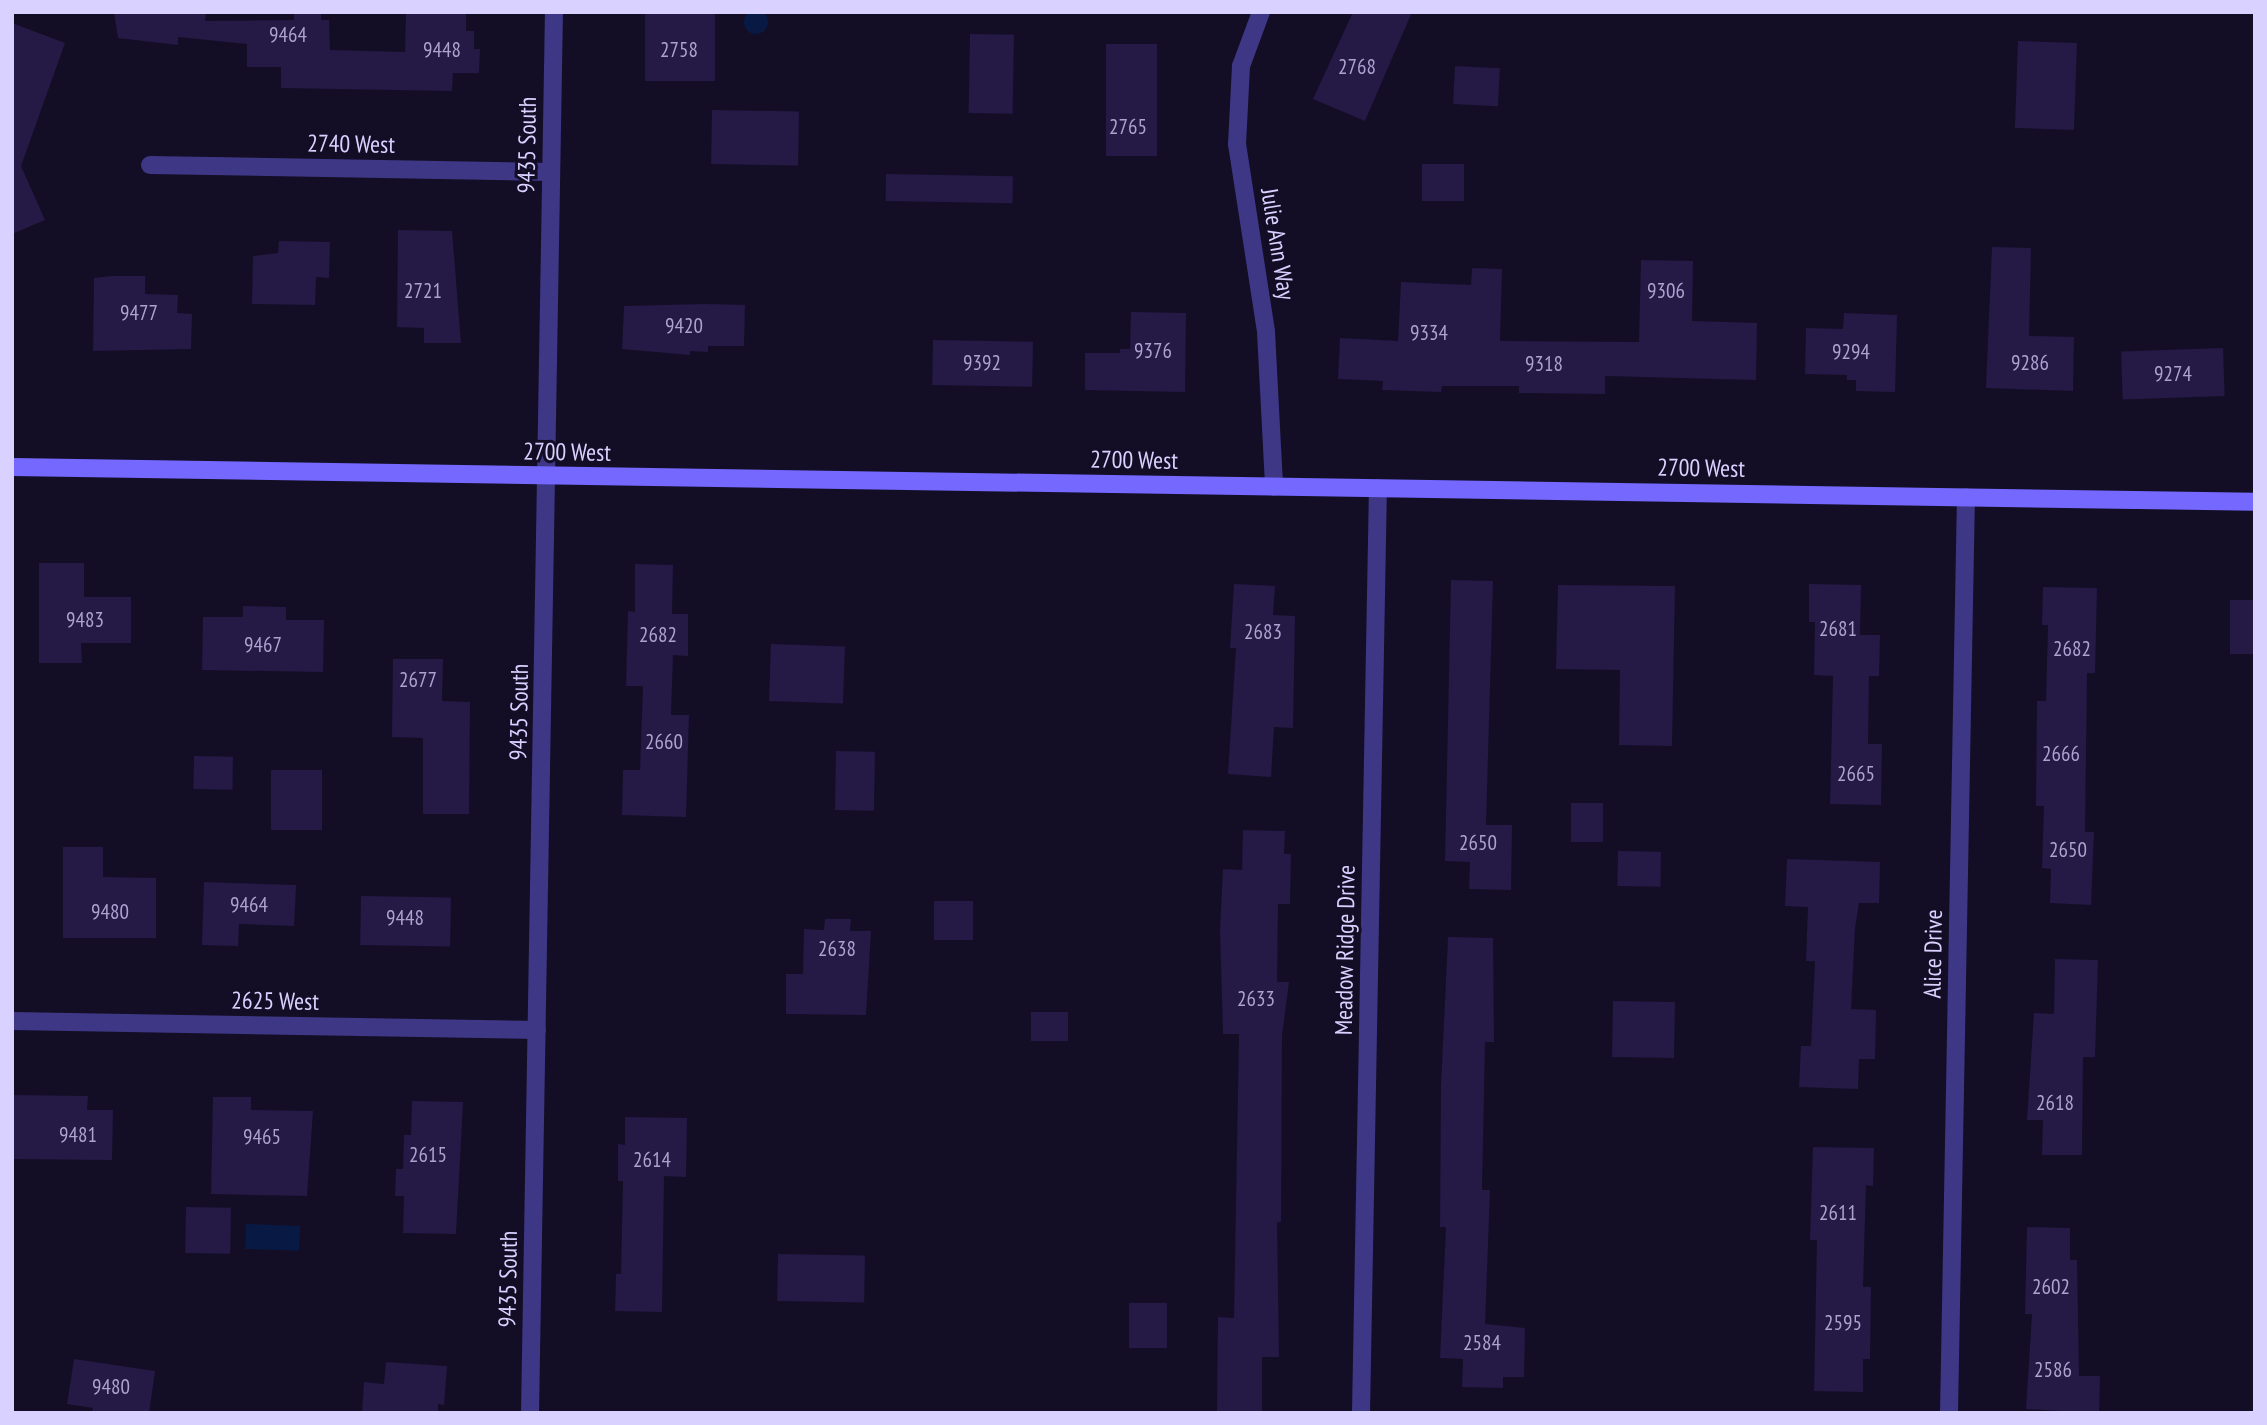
<!DOCTYPE html>
<style>
body{margin:0}
#map{position:relative;width:2267px;height:1425px;overflow:hidden;background:#130e25;font-family:"PT Sans Narrow",sans-serif}
div>[style]{position:absolute}
[style*='--x']{left:calc(var(--x)*1px);top:calc(var(--y)*1px);width:calc(var(--w)*1px);rotate:calc(var(--a)*1deg)}
.water>*{inset:0;background:#081a43;transform-origin:0 0}
.round{border-radius:50%}
.building>*{inset:0;background:#251946;transform-origin:0 0}
.minor>*{height:18px;margin:-9px;padding:0 9px;transform-origin:9px;border-radius:9px;background:#3e3785}
.secondary>*{height:18px;margin:-9px;padding:0 9px;transform-origin:9px;border-radius:9px;background:#7468ff}
span{translate:-50% -50%;white-space:nowrap;text-align:center;line-height:1.15;-webkit-text-stroke:6px #130e25;paint-order:stroke}
.number-label{font-size:21px;color:#aca3d1}
.number-label span{-webkit-text-stroke-width:0}
.street-label{font-size:24px;color:#d9d1ff}
.frame{position:absolute;inset:0;border:14px solid #d9d1ff;pointer-events:none}
</style>
<div id="map">
<div class="water">
<div class="round" style="left:744px;top:10px;width:24px;height:24px"></div>
<div style="left:246px;top:1224px;width:54px;height:25px;rotate:2deg"></div>
</div>
<div class="building">
<div style="clip-path:polygon(114px 12px,206px 12px,205px 21px,294px 20px,294px 12px,321px 12px,321px 20px,329px 20px,330px 50px,405px 52px,406px 12px,466px 13px,466px 31px,474px 31px,474px 49px,480px 49px,479px 73px,453px 73px,452px 91px,281px 88px,281px 67px,247px 67px,247px 44px,178px 37px,178px 45px,118px 38px)"></div>
<div style="left:645px;top:12px;width:70px;height:69px"></div>
<div style="clip-path:polygon(1353px 12px,1412px 12px,1365px 121px,1313px 99px)"></div>
<div style="clip-path:polygon(12px 23px,65px 43px,21px 166px,45px 220px,12px 234px)"></div>
<div style="left:970px;top:34px;width:44px;height:79px;rotate:1deg"></div>
<div style="left:2018px;top:41px;width:59px;height:87px;rotate:2deg"></div>
<div style="left:1106px;top:44px;width:51px;height:112px"></div>
<div style="left:1455px;top:66px;width:45px;height:38px;rotate:3deg"></div>
<div style="left:712px;top:110px;width:87px;height:54px;rotate:1deg"></div>
<div style="left:1422px;top:164px;width:42px;height:37px"></div>
<div style="left:886px;top:174px;width:127px;height:27px;rotate:1deg"></div>
<div style="clip-path:polygon(398px 230px,452px 231px,461px 343px,424px 343px,424px 328px,397px 327px)"></div>
<div style="clip-path:polygon(279px 241px,330px 242px,329px 278px,316px 277px,315px 305px,252px 304px,253px 256px,278px 253px)"></div>
<div style="clip-path:polygon(1992px 247px,2031px 248px,2029px 336px,2074px 337px,2073px 391px,1986px 388px)"></div>
<div style="clip-path:polygon(1641px 260px,1693px 261px,1692px 321px,1757px 323px,1756px 380px,1605px 376px,1605px 394px,1519px 393px,1519px 386px,1442px 386px,1441px 392px,1382px 390px,1383px 381px,1338px 379px,1340px 338px,1398px 341px,1401px 282px,1471px 285px,1472px 268px,1502px 269px,1500px 341px,1639px 342px)"></div>
<div style="clip-path:polygon(112px 276px,145px 276px,145px 294px,178px 295px,177px 313px,192px 314px,191px 349px,93px 351px,94px 278px)"></div>
<div style="clip-path:polygon(705px 304px,745px 305px,744px 346px,708px 346px,708px 352px,690px 351px,690px 355px,622px 349px,624px 306px)"></div>
<div style="clip-path:polygon(1131px 312px,1186px 313px,1185px 392px,1085px 390px,1085px 353px,1120px 353px,1120px 349px,1130px 349px)"></div>
<div style="clip-path:polygon(1844px 313px,1897px 315px,1895px 392px,1856px 391px,1856px 380px,1847px 380px,1847px 375px,1805px 374px,1806px 328px,1843px 329px)"></div>
<div style="left:933px;top:340px;width:100px;height:45px;rotate:1deg"></div>
<div style="left:2223px;top:348px;width:48px;height:102px;rotate:88deg"></div>
<div style="clip-path:polygon(39px 563px,84px 563px,84px 597px,131px 597px,131px 643px,81px 643px,82px 663px,39px 663px)"></div>
<div style="clip-path:polygon(635px 564px,673px 565px,672px 614px,688px 614px,688px 656px,673px 655px,671px 715px,689px 715px,686px 817px,622px 815px,623px 770px,640px 770px,643px 686px,626px 686px,628px 611px,635px 612px)"></div>
<div style="clip-path:polygon(1451px 580px,1493px 581px,1486px 825px,1512px 825px,1511px 890px,1469px 889px,1470px 862px,1445px 861px)"></div>
<div style="clip-path:polygon(1234px 584px,1275px 586px,1273px 615px,1295px 616px,1293px 728px,1274px 727px,1271px 777px,1228px 774px,1236px 648px,1230px 648px)"></div>
<div style="clip-path:polygon(1809px 584px,1861px 585px,1860px 635px,1880px 635px,1879px 676px,1869px 676px,1868px 744px,1882px 744px,1881px 805px,1830px 804px,1833px 676px,1814px 675px,1815px 622px,1809px 622px)"></div>
<div style="clip-path:polygon(1558px 585px,1675px 586px,1672px 746px,1619px 745px,1620px 670px,1556px 669px)"></div>
<div style="clip-path:polygon(2043px 587px,2097px 588px,2095px 673px,2087px 673px,2085px 832px,2094px 832px,2091px 905px,2050px 903px,2051px 869px,2042px 868px,2044px 806px,2036px 806px,2037px 701px,2046px 701px,2048px 625px,2042px 625px)"></div>
<div style="left:2230px;top:600px;width:25px;height:54px"></div>
<div style="clip-path:polygon(243px 606px,286px 607px,286px 620px,324px 620px,323px 672px,202px 670px,203px 617px,243px 617px)"></div>
<div style="left:771px;top:644px;width:74px;height:57px;rotate:2deg"></div>
<div style="clip-path:polygon(393px 659px,443px 659px,442px 701px,470px 702px,469px 814px,423px 814px,423px 738px,392px 737px)"></div>
<div style="left:836px;top:751px;width:39px;height:59px;rotate:1deg"></div>
<div style="left:194px;top:756px;width:39px;height:33px;rotate:1deg"></div>
<div style="left:271px;top:770px;width:51px;height:60px"></div>
<div style="left:1571px;top:803px;width:32px;height:39px"></div>
<div style="clip-path:polygon(1243px 830px,1285px 831px,1284px 854px,1291px 854px,1290px 904px,1278px 904px,1277px 982px,1289px 982px,1282px 1035px,1281px 1222px,1277px 1222px,1279px 1357px,1262px 1357px,1262px 1413px,1217px 1412px,1218px 1317px,1234px 1318px,1239px 1034px,1223px 1034px,1220px 930px,1223px 869px,1242px 870px)"></div>
<div style="clip-path:polygon(63px 847px,103px 847px,103px 877px,156px 878px,156px 938px,63px 938px)"></div>
<div style="left:1618px;top:851px;width:43px;height:35px;rotate:1deg"></div>
<div style="clip-path:polygon(1787px 859px,1880px 862px,1879px 903px,1859px 903px,1855px 928px,1851px 1009px,1876px 1010px,1875px 1059px,1859px 1059px,1858px 1089px,1799px 1087px,1801px 1046px,1811px 1046px,1815px 961px,1806px 961px,1808px 907px,1785px 906px)"></div>
<div style="clip-path:polygon(204px 882px,296px 885px,294px 926px,239px 924px,238px 946px,202px 945px)"></div>
<div style="left:361px;top:896px;width:90px;height:49px;rotate:1deg"></div>
<div style="left:934px;top:901px;width:39px;height:39px"></div>
<div style="clip-path:polygon(825px 919px,851px 919px,850px 931px,871px 931px,866px 1015px,786px 1014px,786px 974px,803px 974px,804px 929px,824px 930px)"></div>
<div style="clip-path:polygon(1448px 937px,1493px 938px,1494px 1042px,1485px 1042px,1482px 1190px,1490px 1190px,1485px 1324px,1525px 1328px,1524px 1377px,1503px 1377px,1503px 1388px,1462px 1387px,1463px 1359px,1440px 1358px,1446px 1227px,1440px 1227px,1441px 1086px)"></div>
<div style="clip-path:polygon(2055px 959px,2098px 960px,2095px 1057px,2083px 1057px,2082px 1155px,2042px 1155px,2043px 1120px,2027px 1120px,2034px 1013px,2054px 1014px)"></div>
<div style="left:1613px;top:1001px;width:62px;height:56px;rotate:1deg"></div>
<div style="left:1031px;top:1012px;width:37px;height:29px"></div>
<div style="clip-path:polygon(12px 1095px,88px 1096px,87px 1110px,113px 1110px,112px 1160px,12px 1159px)"></div>
<div style="clip-path:polygon(213px 1097px,251px 1097px,251px 1110px,313px 1111px,307px 1196px,211px 1194px)"></div>
<div style="clip-path:polygon(412px 1101px,463px 1102px,456px 1234px,403px 1233px,404px 1196px,395px 1196px,396px 1169px,403px 1169px,404px 1135px,411px 1135px)"></div>
<div style="clip-path:polygon(625px 1117px,687px 1118px,686px 1177px,664px 1176px,662px 1312px,615px 1311px,616px 1274px,621px 1274px,623px 1181px,618px 1181px,618px 1144px,625px 1145px)"></div>
<div style="clip-path:polygon(1813px 1147px,1874px 1148px,1873px 1186px,1866px 1185px,1863px 1287px,1871px 1287px,1870px 1359px,1863px 1359px,1863px 1392px,1814px 1391px,1817px 1240px,1810px 1240px)"></div>
<div style="left:186px;top:1207px;width:45px;height:46px;rotate:1deg"></div>
<div style="clip-path:polygon(2027px 1227px,2070px 1228px,2070px 1260px,2077px 1260px,2079px 1376px,2100px 1376px,2099px 1413px,2026px 1409px,2032px 1314px,2025px 1314px)"></div>
<div style="left:778px;top:1254px;width:87px;height:47px;rotate:1deg"></div>
<div style="left:1129px;top:1303px;width:38px;height:45px"></div>
<div style="clip-path:polygon(74px 1359px,155px 1371px,149px 1413px,92px 1413px,93px 1408px,67px 1404px)"></div>
<div style="clip-path:polygon(386px 1362px,447px 1366px,444px 1405px,438px 1404px,438px 1413px,362px 1413px,364px 1382px,384px 1384px)"></div>
</div>
<div class="minor">
<div style="--x:1261;--y:12;--w:58;--a:110.3"></div>
<div style="--x:1241;--y:66;--w:78;--a:92.9"></div>
<div style="--x:1237;--y:144;--w:190;--a:81.2"></div>
<div style="--x:1266;--y:332;--w:155;--a:87"></div>
<div style="--x:150;--y:165;--w:401;--a:1"></div>
<div style="--x:12;--y:1021;--w:525;--a:0.98"></div>
<div style="--x:530;--y:1413;--w:1401;--a:-89.02"></div>
<div style="--x:1361;--y:1413;--w:925;--a:-88.95"></div>
<div style="--x:1949;--y:1413;--w:916;--a:-88.94"></div>
</div>
<div class="secondary">
<div style="--x:12;--y:467;--w:2243;--a:0.89"></div>
</div>
<div class="number-label">
<span style="left:288px;top:35px">9464</span>
<span style="left:442px;top:50px">9448</span>
<span style="left:679px;top:50px">2758</span>
<span style="left:1357px;top:67px">2768</span>
<span style="left:1128px;top:127px">2765</span>
<span style="left:423px;top:291px">2721</span>
<span style="left:1666px;top:291px">9306</span>
<span style="left:139px;top:313px">9477</span>
<span style="left:684px;top:326px">9420</span>
<span style="left:1429px;top:333px">9334</span>
<span style="left:1153px;top:351px">9376</span>
<span style="left:1851px;top:352px">9294</span>
<span style="left:982px;top:363px">9392</span>
<span style="left:2030px;top:363px">9286</span>
<span style="left:1544px;top:364px">9318</span>
<span style="left:2173px;top:374px">9274</span>
<span style="left:85px;top:620px">9483</span>
<span style="left:1838px;top:629px">2681</span>
<span style="left:1263px;top:632px">2683</span>
<span style="left:658px;top:635px">2682</span>
<span style="left:263px;top:645px">9467</span>
<span style="left:2072px;top:649px">2682</span>
<span style="left:418px;top:680px">2677</span>
<span style="left:664px;top:742px">2660</span>
<span style="left:2061px;top:754px">2666</span>
<span style="left:1856px;top:774px">2665</span>
<span style="left:1478px;top:843px">2650</span>
<span style="left:2068px;top:850px">2650</span>
<span style="left:249px;top:905px">9464</span>
<span style="left:110px;top:912px">9480</span>
<span style="left:405px;top:918px">9448</span>
<span style="left:837px;top:949px">2638</span>
<span style="left:1256px;top:999px">2633</span>
<span style="left:2055px;top:1103px">2618</span>
<span style="left:78px;top:1135px">9481</span>
<span style="left:262px;top:1137px">9465</span>
<span style="left:428px;top:1155px">2615</span>
<span style="left:652px;top:1160px">2614</span>
<span style="left:1838px;top:1213px">2611</span>
<span style="left:2051px;top:1287px">2602</span>
<span style="left:1843px;top:1323px">2595</span>
<span style="left:1482px;top:1343px">2584</span>
<span style="left:2053px;top:1370px">2586</span>
<span style="left:111px;top:1387px">9480</span>
</div>
<div class="street-label">
<span style="left:351px;top:144px;rotate:1deg">2740 West</span>
<span style="left:527px;top:145px;rotate:-89deg">9435 South</span>
<span style="left:1278px;top:244px;rotate:81deg">Julie Ann Way</span>
<span style="left:567px;top:452px;rotate:1deg">2700 West</span>
<span style="left:1134px;top:460px;rotate:1deg">2700 West</span>
<span style="left:1701px;top:468px;rotate:1deg">2700 West</span>
<span style="left:519px;top:712px;rotate:-89deg">9435 South</span>
<span style="left:1345px;top:950px;rotate:-89deg">Meadow Ridge Drive</span>
<span style="left:1933px;top:954px;rotate:-89deg">Alice Drive</span>
<span style="left:275px;top:1001px;rotate:1deg">2625 West</span>
<span style="left:508px;top:1279px;rotate:-89deg">9435 South</span>
</div>
<div class="frame"></div>
</div>
